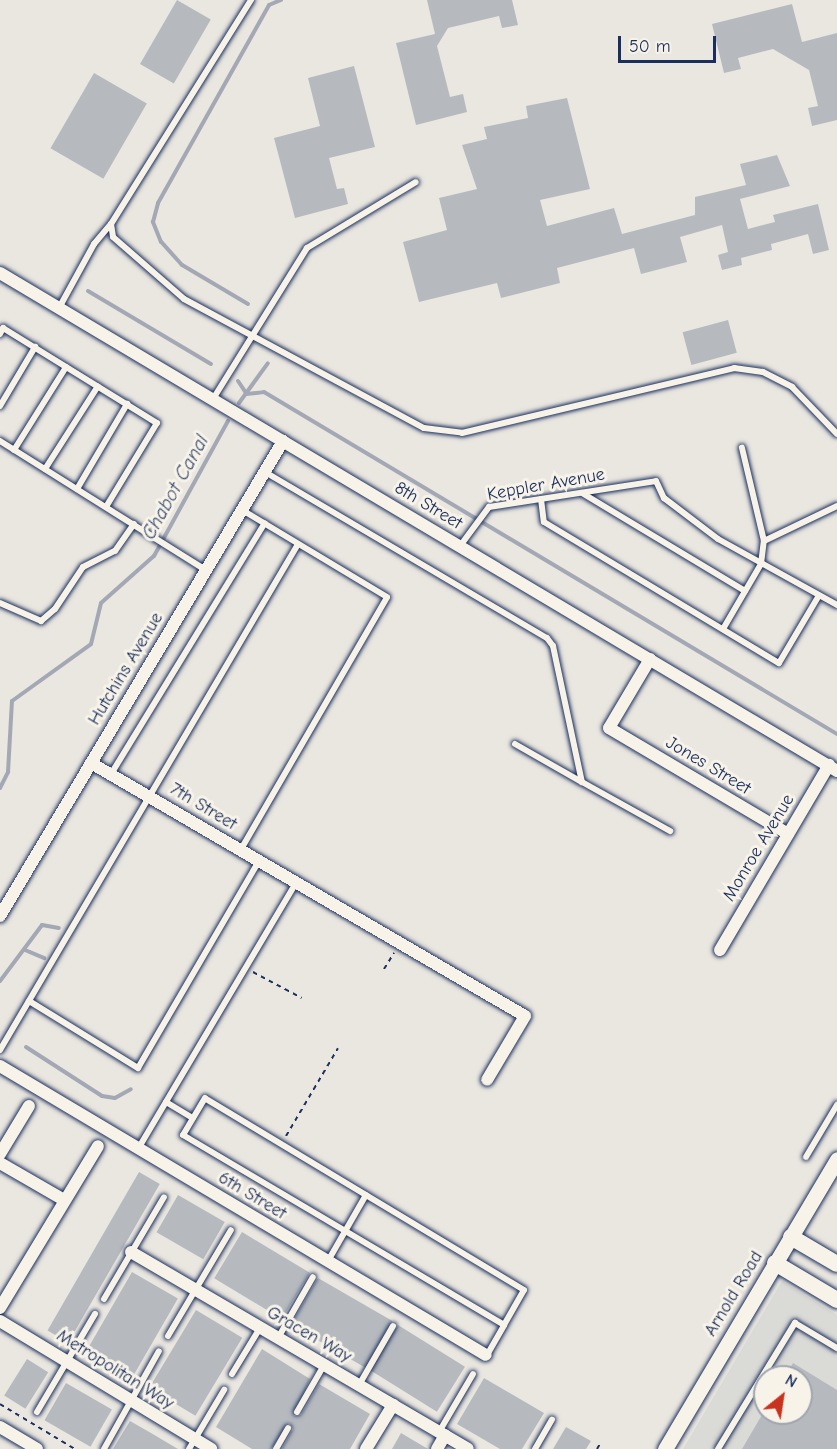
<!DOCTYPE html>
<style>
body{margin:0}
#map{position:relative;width:837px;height:1449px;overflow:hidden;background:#eae7e0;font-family:"Comic Neue",sans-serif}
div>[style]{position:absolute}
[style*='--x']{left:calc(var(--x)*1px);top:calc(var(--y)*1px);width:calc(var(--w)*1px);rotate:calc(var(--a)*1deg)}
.built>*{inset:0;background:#dadad6}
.stream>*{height:4px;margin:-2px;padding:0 2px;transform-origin:2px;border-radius:2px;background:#a3a8b4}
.building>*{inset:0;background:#b6babf;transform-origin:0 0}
.path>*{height:2px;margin-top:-1px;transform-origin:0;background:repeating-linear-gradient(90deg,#1b2f5e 0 4.5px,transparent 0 9px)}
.roads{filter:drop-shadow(0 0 2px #1b2f5e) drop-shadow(0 0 2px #1b2f5e)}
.service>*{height:6px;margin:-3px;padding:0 3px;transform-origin:3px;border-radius:3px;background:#f7f3e8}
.minor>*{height:12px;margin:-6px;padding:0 6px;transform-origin:6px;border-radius:6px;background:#f7f3e8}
.tertiary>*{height:15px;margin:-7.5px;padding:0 7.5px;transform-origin:7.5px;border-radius:7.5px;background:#f7f3e8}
.secondary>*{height:16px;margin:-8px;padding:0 8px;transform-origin:8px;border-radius:8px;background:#f7f3e8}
span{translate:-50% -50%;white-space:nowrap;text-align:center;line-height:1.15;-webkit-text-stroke:6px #f7f3e8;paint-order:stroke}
.street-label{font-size:18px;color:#1b2f5e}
.water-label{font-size:20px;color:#445378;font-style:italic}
.north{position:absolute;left:753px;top:1365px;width:60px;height:60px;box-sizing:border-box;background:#f7f3e8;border:2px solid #9fa5b1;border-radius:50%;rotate:30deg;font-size:16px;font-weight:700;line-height:24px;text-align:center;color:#1b2f5e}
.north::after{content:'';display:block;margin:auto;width:21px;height:27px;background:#c8321e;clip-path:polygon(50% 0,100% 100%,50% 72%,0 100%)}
.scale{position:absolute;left:618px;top:36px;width:98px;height:27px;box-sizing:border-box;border:3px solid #1b2f5e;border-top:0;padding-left:8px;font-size:18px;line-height:21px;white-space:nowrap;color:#1b2f5e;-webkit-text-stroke:4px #f7f3e8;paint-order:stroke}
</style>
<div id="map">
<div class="built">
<div style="clip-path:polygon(evenodd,782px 1281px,837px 1315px,837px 1449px,683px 1449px,782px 1281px,765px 1377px,801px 1377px,801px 1413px,765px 1413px,765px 1377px)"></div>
</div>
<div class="stream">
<div style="--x:88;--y:291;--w:143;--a:30.7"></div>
<div style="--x:248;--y:304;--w:77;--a:-149.4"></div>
<div style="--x:182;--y:265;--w:31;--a:-132"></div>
<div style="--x:161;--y:242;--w:22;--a:-112"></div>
<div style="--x:153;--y:222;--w:20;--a:-75"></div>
<div style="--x:158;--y:203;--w:227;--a:-60.7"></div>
<div style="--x:269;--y:5;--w:13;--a:-23"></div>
<div style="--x:238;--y:381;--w:14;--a:56"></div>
<div style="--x:246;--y:394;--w:18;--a:-6"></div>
<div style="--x:264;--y:392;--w:667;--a:30.83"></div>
<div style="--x:239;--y:403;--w:49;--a:-54.1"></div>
<div style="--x:0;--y:788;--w:18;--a:-63"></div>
<div style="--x:8;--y:772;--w:71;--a:-86.8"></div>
<div style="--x:12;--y:701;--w:97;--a:-35.8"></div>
<div style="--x:91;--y:644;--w:42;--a:-76.3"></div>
<div style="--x:101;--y:603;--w:71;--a:-41.6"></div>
<div style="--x:154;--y:556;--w:154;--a:-61.3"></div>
<div style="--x:25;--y:950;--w:21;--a:23"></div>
<div style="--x:0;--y:981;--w:70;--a:-53.1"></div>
<div style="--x:42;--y:925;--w:17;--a:10"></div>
<div style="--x:26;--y:1047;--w:90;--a:32.8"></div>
<div style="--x:102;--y:1096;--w:13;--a:9"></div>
<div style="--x:115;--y:1098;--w:18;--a:-29"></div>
</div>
<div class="building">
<div style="left:177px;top:0;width:39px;height:74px;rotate:30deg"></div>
<div style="clip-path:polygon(427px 0,512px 0,518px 25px,502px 28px,499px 16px,448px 28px,437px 46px,450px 97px,463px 94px,467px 112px,416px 125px,396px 43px,435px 34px)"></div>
<div style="clip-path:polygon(792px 4px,802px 42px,837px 33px,837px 120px,812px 126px,808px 108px,818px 106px,809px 70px,773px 49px,738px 58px,741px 69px,724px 73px,712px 24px)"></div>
<div style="clip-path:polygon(354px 66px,375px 147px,329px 158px,337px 189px,344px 188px,348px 204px,295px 218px,274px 138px,320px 126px,308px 78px)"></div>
<div style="left:94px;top:73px;width:61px;height:87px;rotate:30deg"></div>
<div style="clip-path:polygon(567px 98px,590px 189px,540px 200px,547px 226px,614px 208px,622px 234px,695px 215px,695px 197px,746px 185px,740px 164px,777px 155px,790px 186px,740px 199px,748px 229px,775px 222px,773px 215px,818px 204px,829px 250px,813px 254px,808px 234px,771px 244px,772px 250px,741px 258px,742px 265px,722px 270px,718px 255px,728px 252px,722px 225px,680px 237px,687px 262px,641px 274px,634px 248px,557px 268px,560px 283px,501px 298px,497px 283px,419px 302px,403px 242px,447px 230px,439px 198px,477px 189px,462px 145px,487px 139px,484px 127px,528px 118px,526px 106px)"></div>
<div style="left:728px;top:320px;width:34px;height:47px;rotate:75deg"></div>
<div style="left:139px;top:1172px;width:24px;height:183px;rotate:30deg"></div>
<div style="left:178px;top:1195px;width:54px;height:43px;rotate:30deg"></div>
<div style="left:242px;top:1232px;width:79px;height:54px;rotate:31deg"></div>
<div style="left:132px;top:1272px;width:53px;height:91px;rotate:30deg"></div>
<div style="left:318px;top:1278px;width:86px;height:54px;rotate:30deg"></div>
<div style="left:196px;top:1310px;width:54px;height:91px;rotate:31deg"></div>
<div style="left:398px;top:1325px;width:79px;height:53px;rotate:32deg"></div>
<div style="clip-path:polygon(262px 1349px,310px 1379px,294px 1416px,301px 1415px,319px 1384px,370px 1414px,350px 1449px,282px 1449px,293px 1429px,289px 1423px,271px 1449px,252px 1449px,216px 1427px)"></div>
<div style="left:27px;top:1359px;width:25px;height:43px;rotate:32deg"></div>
<div style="clip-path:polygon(793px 1363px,837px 1390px,837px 1449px,742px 1449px,763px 1413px,801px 1413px,801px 1377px,785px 1377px)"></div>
<div style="clip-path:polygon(484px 1378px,544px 1413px,522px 1449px,500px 1449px,457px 1424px)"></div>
<div style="left:66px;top:1383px;width:53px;height:43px;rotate:30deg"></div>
<div style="clip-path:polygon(130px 1421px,151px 1433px,178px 1449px,113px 1449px)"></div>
<div style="clip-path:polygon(566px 1427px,591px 1441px,586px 1449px,553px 1449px)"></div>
<div style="clip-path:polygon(401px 1433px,428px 1449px,392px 1449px)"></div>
</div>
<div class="path">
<div style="--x:384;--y:969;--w:19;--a:-58"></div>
<div style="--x:253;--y:972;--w:55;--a:28"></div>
<div style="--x:286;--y:1136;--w:102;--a:-59.4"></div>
<div style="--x:0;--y:1404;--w:87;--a:31"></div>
<div style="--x:597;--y:1449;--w:8;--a:-60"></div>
</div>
<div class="roads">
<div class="service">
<div style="--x:251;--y:0;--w:264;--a:122"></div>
<div style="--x:111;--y:224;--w:13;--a:81"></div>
<div style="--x:113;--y:237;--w:94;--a:41.1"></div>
<div style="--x:184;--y:299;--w:272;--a:28.3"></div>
<div style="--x:424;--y:428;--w:38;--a:7"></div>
<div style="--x:462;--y:433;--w:280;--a:-13.4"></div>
<div style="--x:734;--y:368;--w:29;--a:8"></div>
<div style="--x:763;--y:372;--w:33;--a:27"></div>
<div style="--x:792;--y:387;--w:65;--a:46.2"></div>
<div style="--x:59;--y:308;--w:73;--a:-61.3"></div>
<div style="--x:94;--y:244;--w:26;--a:-50"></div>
<div style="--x:0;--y:334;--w:7;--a:-63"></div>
<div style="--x:3;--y:328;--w:181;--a:31.7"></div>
<div style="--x:157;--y:423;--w:98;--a:121.3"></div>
<div style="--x:213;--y:399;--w:178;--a:-58.1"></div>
<div style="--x:307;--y:248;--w:127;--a:-31.2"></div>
<div style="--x:0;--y:406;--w:69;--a:-59.3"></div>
<div style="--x:0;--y:441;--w:243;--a:32.1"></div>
<div style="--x:14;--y:450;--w:98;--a:-57.9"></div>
<div style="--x:45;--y:469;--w:98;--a:-57.4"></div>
<div style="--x:265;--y:472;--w:327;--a:30.5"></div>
<div style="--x:547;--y:638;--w:10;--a:53"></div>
<div style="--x:553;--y:646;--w:139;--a:78"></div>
<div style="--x:582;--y:782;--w:101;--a:29.1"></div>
<div style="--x:77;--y:489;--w:99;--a:-59.5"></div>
<div style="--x:582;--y:493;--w:190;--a:31"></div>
<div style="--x:541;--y:499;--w:23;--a:83"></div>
<div style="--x:544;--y:522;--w:274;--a:31"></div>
<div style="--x:779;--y:663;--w:77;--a:-59.4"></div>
<div style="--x:764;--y:541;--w:81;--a:-25.6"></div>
<div style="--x:460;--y:546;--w:49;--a:-53.4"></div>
<div style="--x:489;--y:507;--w:169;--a:-8.8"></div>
<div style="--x:656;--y:481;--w:19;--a:65"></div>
<div style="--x:664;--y:498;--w:68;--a:37.2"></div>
<div style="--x:718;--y:539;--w:136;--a:29"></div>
<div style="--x:0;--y:603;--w:45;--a:23.7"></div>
<div style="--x:41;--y:621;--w:18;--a:-41"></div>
<div style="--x:55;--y:609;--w:50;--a:-56.3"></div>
<div style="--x:83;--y:567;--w:36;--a:-27"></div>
<div style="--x:115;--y:551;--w:33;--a:-55"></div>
<div style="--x:723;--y:629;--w:75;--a:-59.7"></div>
<div style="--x:761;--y:564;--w:23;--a:-83"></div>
<div style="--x:764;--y:541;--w:96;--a:-103.3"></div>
<div style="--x:515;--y:744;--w:77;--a:29.6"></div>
<div style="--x:111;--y:774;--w:294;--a:-58.5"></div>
<div style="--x:240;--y:851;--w:293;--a:-59.9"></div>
<div style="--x:387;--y:597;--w:169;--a:-149"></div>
<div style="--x:29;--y:1001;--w:128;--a:31.6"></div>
<div style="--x:138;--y:1068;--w:240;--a:-59.7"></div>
<div style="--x:0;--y:1050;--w:587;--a:-59.5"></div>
<div style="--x:166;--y:1102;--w:31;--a:31"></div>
<div style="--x:138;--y:1149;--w:309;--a:-59.3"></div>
<div style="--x:806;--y:1157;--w:61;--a:-59.2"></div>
<div style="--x:328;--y:1261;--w:76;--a:-60.1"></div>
<div style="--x:104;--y:1299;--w:118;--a:-59.5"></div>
<div style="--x:168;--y:1336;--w:123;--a:-59.3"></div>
<div style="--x:278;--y:1338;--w:70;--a:-60.2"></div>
<div style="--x:487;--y:1355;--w:34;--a:-60"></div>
<div style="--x:504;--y:1325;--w:40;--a:-60.3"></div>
<div style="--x:524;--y:1290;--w:372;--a:-149"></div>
<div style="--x:205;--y:1098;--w:43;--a:120.7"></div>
<div style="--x:183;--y:1135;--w:373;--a:30.6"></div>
<div style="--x:232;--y:1374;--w:54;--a:-58.7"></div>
<div style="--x:359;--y:1385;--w:68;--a:-60"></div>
<div style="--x:37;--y:1412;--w:114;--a:-59.4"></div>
<div style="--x:297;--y:1412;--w:54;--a:-60.1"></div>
<div style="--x:439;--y:1432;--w:67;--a:-59.6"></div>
<div style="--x:104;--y:1449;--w:112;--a:-60.7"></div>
<div style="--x:189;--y:1449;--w:69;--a:-59.3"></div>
<div style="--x:276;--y:1449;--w:24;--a:-60"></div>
<div style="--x:535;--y:1449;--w:34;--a:-60"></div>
<div style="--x:718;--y:1449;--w:148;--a:-58.6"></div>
<div style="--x:795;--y:1323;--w:49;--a:30.8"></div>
</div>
<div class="minor">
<div style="--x:0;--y:273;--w:974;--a:30.75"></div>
<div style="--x:650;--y:659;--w:80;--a:120.7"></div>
<div style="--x:609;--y:728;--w:208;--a:30.6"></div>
<div style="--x:91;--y:763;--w:502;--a:30.24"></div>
<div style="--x:525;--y:1016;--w:74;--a:120.7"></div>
<div style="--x:0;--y:916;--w:553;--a:-59.21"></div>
<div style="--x:720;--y:950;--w:215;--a:-59.5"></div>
<div style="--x:0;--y:1066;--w:565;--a:30.74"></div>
<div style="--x:0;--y:1154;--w:56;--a:-58.9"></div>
<div style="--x:0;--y:1163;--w:74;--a:30"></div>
<div style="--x:131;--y:1252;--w:390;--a:30.3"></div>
<div style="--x:0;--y:1308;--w:189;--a:-58.8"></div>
<div style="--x:0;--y:1321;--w:247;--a:31.2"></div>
<div style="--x:0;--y:1427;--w:43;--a:30.7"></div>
<div style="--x:366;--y:1449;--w:52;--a:-58.5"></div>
<div style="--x:437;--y:1449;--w:16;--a:-60"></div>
</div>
<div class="tertiary">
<div style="--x:665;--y:1449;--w:337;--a:-59.3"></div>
</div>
<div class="secondary">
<div style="--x:791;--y:1237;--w:53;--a:30.4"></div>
<div style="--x:775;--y:1263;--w:72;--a:30.8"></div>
</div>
</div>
<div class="street-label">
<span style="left:546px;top:485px;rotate:-10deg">Keppler Avenue</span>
<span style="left:428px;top:506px;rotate:31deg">8th Street</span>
<span style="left:126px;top:669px;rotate:-59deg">Hutchins Avenue</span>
<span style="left:708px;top:766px;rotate:31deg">Jones Street</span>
<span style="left:203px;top:807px;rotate:31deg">7th Street</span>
<span style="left:759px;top:848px;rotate:-59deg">Monroe Avenue</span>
<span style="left:252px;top:1196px;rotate:31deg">6th Street</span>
<span style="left:734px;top:1294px;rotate:-59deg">Arnold Road</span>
<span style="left:309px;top:1335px;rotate:30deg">Gracen Way</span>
<span style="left:115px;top:1370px;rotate:32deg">Metropolitan Way</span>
</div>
<div class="water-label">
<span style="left:175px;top:487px;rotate:-61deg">Chabot Canal</span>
</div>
<div class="north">N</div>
<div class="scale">50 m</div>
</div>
